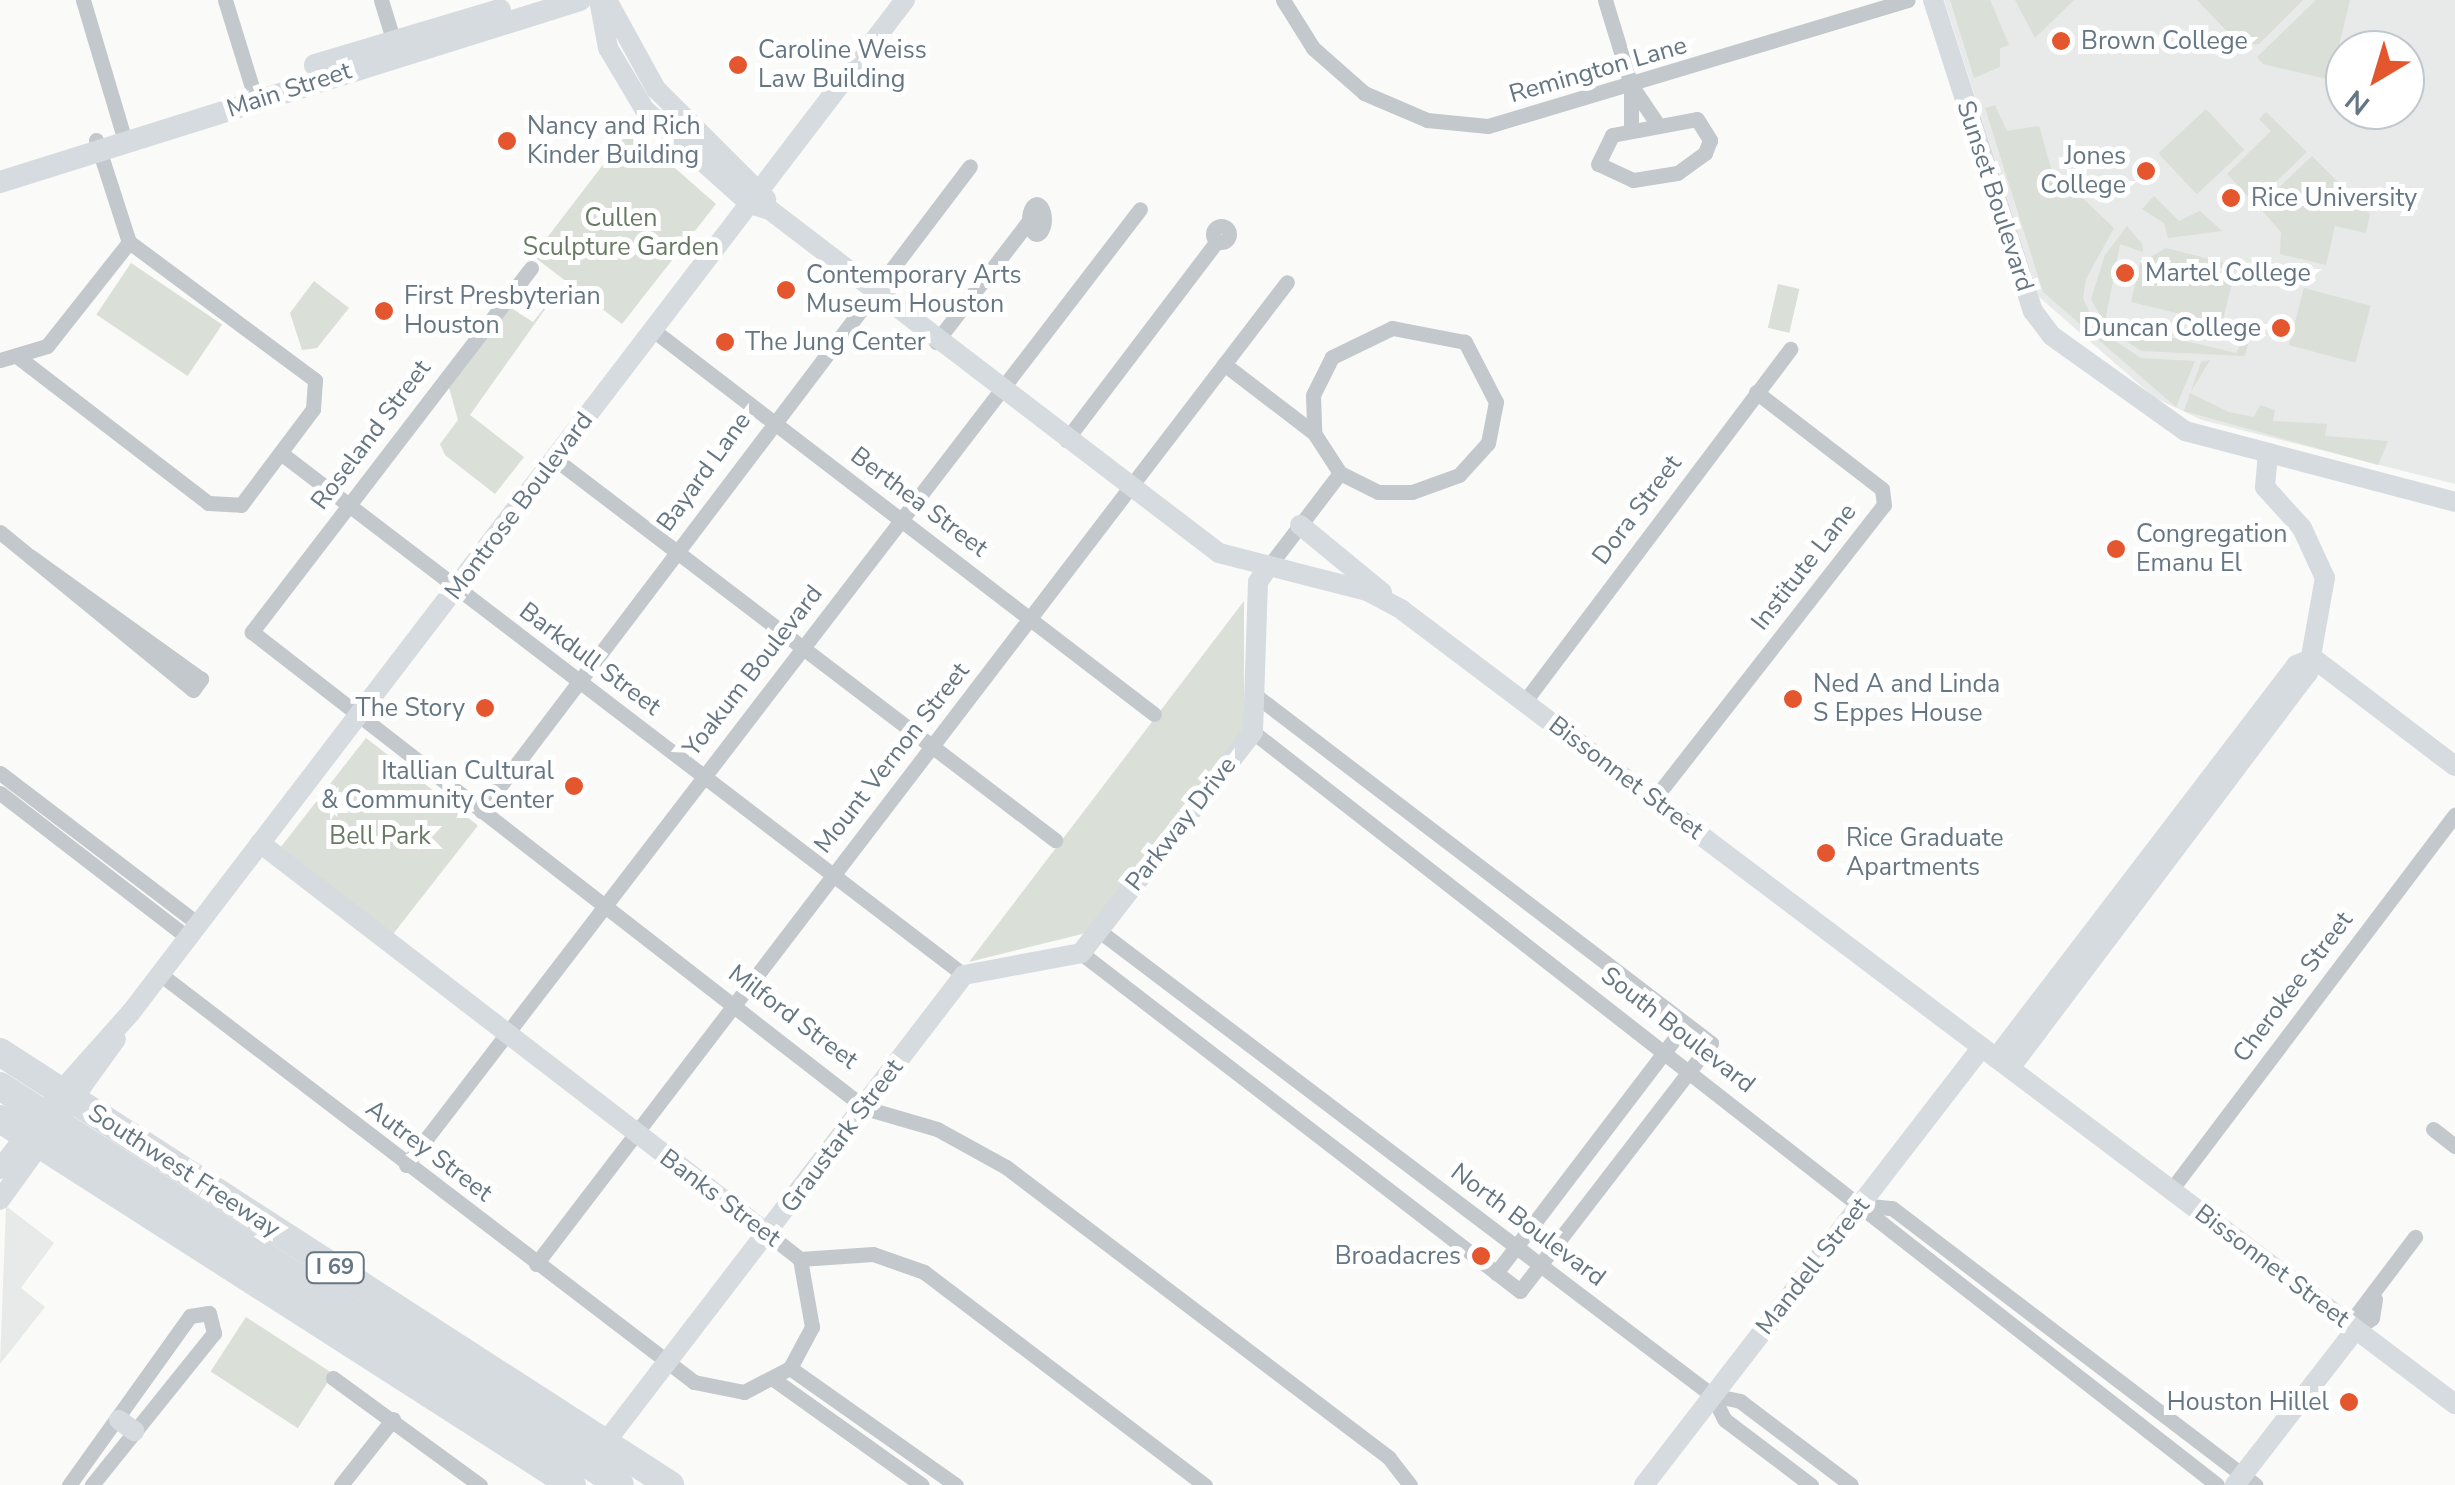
<!DOCTYPE html>
<style>
body{margin:0}
#map{position:relative;width:2455px;height:1485px;overflow:hidden;background:#fafaf8;font-family:"Nunito Sans",sans-serif}
div>[style]{position:absolute}
[style*='--x']{left:calc(var(--x)*1px);top:calc(var(--y)*1px);width:calc(var(--w)*1px);rotate:calc(var(--a)*1deg)}
.built>*{inset:0;background:#e8e9e9}
.green>*{inset:0;background:#dadfd7;transform-origin:0 0}
.street>*{height:15px;margin:-7.5px;padding:0 7.5px;transform-origin:7.5px;border-radius:7.5px;background:#c3c8cc}
.street>.ring{margin:-7.5px;padding:0;box-sizing:content-box;background:none;border:15px solid #c3c8cc;border-radius:50%}
.secondary>*{height:20px;margin:-10px;padding:0 10px;transform-origin:10px;border-radius:10px;background:#d6dbdf}
.primary>*{height:22px;margin:-11px;padding:0 11px;transform-origin:11px;border-radius:11px;background:#d6dbdf}
.highway>*{height:28px;margin:-14px;padding:0 14px;transform-origin:14px;border-radius:14px;background:#d6dbdf}
.dots>*{width:28px;height:28px;translate:-50% -50%;box-sizing:border-box;border:5px solid #fff;border-radius:50%}
span{translate:-50% -50%;white-space:nowrap;text-align:center;line-height:1.15;-webkit-text-stroke:10px #fff;paint-order:stroke}
.shield-label span{padding:2px 8px;background:#fff;border:2px solid;border-radius:8px;-webkit-text-stroke-width:0}
.shield-label{font-size:22px;color:#657683;font-weight:700}
.poi-label{font-size:25px;color:#657683}
.left{translate:0 -50%;text-align:left}
.right{translate:-100% -50%;text-align:right}
.street-label{font-size:25px;color:#657683}
.park-label{font-size:25px;color:#687a64}
.north{position:absolute;left:2325px;top:30px;width:100px;height:100px;box-sizing:border-box;background:#fff;border:2px solid #c1c8cd;border-radius:50%;rotate:218deg;font-size:28px;font-weight:700;line-height:40px;text-align:center;color:#657683}
.north::after{content:'';display:block;margin:auto;width:35px;height:45px;background:#e4572e;clip-path:polygon(50% 0,100% 100%,50% 72%,0 100%)}
</style>
<div id="map">
<div class="built">
<div style="clip-path:polygon(evenodd,1944px 0,2455px 0,2455px 484px,2202px 420px,2155px 398px,2039px 297px,1944px 0,2345px 50px,2405px 50px,2405px 110px,2345px 110px,2345px 50px)"></div>
<div style="clip-path:polygon(6px 1206px,54px 1243px,21px 1288px,45px 1307px,0 1364px)"></div>
</div>
<div class="green">
<div style="clip-path:polygon(1950px 0,1990px 0,2009px 45px,2000px 48px,2000px 67px,1974px 78px)"></div>
<div style="clip-path:polygon(2015px 0,2074px 0,2035px 38px)"></div>
<div style="clip-path:polygon(2197px 0,2303px 0,2259px 44px,2240px 45px)"></div>
<div style="clip-path:polygon(2316px 0,2350px 0,2331px 80px,2263px 64px,2257px 57px)"></div>
<div style="clip-path:polygon(1995px 105px,2007px 131px,2039px 126px,2051px 168px,2114px 228px,2086px 279px,2083px 298px,2097px 329px,2141px 358px,2195px 361px,2176px 407px,2043px 292px,1985px 108px)"></div>
<div style="left:2206px;top:109px;width:56px;height:65px;rotate:47deg"></div>
<div style="clip-path:polygon(2266px 112px,2307px 152px,2254px 203px,2227px 174px,2271px 131px,2259px 119px)"></div>
<div style="clip-path:polygon(625px 136px,645px 142px,716px 204px,622px 324px,533px 256px)"></div>
<div style="clip-path:polygon(2312px 156px,2370px 214px,2366px 233px,2335px 226px,2326px 265px,2280px 254px,2281px 232px,2259px 207px)"></div>
<div style="clip-path:polygon(2154px 196px,2179px 221px,2200px 211px,2222px 231px,2168px 238px,2164px 223px,2142px 209px)"></div>
<div style="clip-path:polygon(2127px 226px,2142px 244px,2143px 252px,2120px 244px,2105px 322px,2236px 353px,2256px 314px,2245px 356px,2142px 351px,2108px 330px,2091px 299px,2105px 255px)"></div>
<div style="clip-path:polygon(2166px 248px,2236px 266px,2222px 324px,2131px 302px,2140px 263px)"></div>
<div style="left:131px;top:263px;width:110px;height:62px;rotate:34deg"></div>
<div style="clip-path:polygon(314px 281px,349px 308px,317px 348px,302px 350px,290px 313px)"></div>
<div style="left:1778px;top:284px;width:22px;height:45px;rotate:13deg"></div>
<div style="clip-path:polygon(560px 288px,470px 415px,524px 457px,495px 494px,445px 455px,440px 444px,458px 420px,448px 384px,508px 306px,533px 322px)"></div>
<div style="left:2304px;top:288px;width:69px;height:59px;rotate:15deg"></div>
<div style="clip-path:polygon(2210px 360px,2190px 393px,2229px 412px,2254px 417px,2260px 405px,2275px 410px,2273px 421px,2327px 424px,2325px 436px,2388px 441px,2378px 465px,2184px 411px,2201px 362px)"></div>
<div style="clip-path:polygon(1244px 601px,1244px 728px,1086px 933px,969px 962px)"></div>
<div style="left:366px;top:738px;width:142px;height:138px;rotate:38deg"></div>
<div style="left:246px;top:1317px;width:104px;height:65px;rotate:33deg"></div>
</div>
<div class="street">
<div style="--x:83;--y:0;--w:137;--a:73.4"></div>
<div style="--x:225;--y:0;--w:91;--a:72.8"></div>
<div style="--x:381;--y:0;--w:41;--a:72.9"></div>
<div style="--x:1283;--y:0;--w:57;--a:58"></div>
<div style="--x:1313;--y:48;--w:68;--a:41.4"></div>
<div style="--x:1364;--y:93;--w:69;--a:23.2"></div>
<div style="--x:1427;--y:120;--w:61;--a:5.6"></div>
<div style="--x:1488;--y:126;--w:438;--a:-16.7"></div>
<div style="--x:1605;--y:0;--w:89;--a:73"></div>
<div style="--x:1631;--y:85;--w:45;--a:56"></div>
<div style="--x:1697;--y:119;--w:25;--a:58"></div>
<div style="--x:1710;--y:140;--w:14;--a:111"></div>
<div style="--x:1705;--y:153;--w:34;--a:144"></div>
<div style="--x:1677;--y:173;--w:45;--a:171"></div>
<div style="--x:1633;--y:180;--w:38;--a:-155"></div>
<div style="--x:1598;--y:164;--w:32;--a:-64"></div>
<div style="--x:1612;--y:135;--w:86;--a:-10.7"></div>
<div style="--x:1631;--y:128;--w:43;--a:-90"></div>
<div style="--x:96;--y:140;--w:107;--a:72.1"></div>
<div class="ring" style="left:1029px;top:204px;width:-1px;height:-1px"></div>
<div class="ring" style="left:1213px;top:226px;width:1px;height:1px"></div>
<div style="--x:531;--y:268;--w:459;--a:127.5"></div>
<div style="--x:252;--y:632;--w:776;--a:37.83"></div>
<div style="--x:865;--y:1108;--w:75;--a:16.3"></div>
<div style="--x:937;--y:1129;--w:79;--a:28.8"></div>
<div style="--x:1006;--y:1167;--w:481;--a:37.2"></div>
<div style="--x:1389;--y:1458;--w:34;--a:52"></div>
<div style="--x:653;--y:330;--w:631;--a:37.47"></div>
<div style="--x:936;--y:342;--w:158;--a:-52.5"></div>
<div style="--x:18;--y:357;--w:240;--a:37.5"></div>
<div style="--x:208;--y:503;--w:33;--a:3"></div>
<div style="--x:241;--y:505;--w:120;--a:-53.1"></div>
<div style="--x:313;--y:409;--w:29;--a:-86"></div>
<div style="--x:315;--y:380;--w:232;--a:-143.4"></div>
<div style="--x:0;--y:360;--w:49;--a:-16.6"></div>
<div style="--x:47;--y:346;--w:132;--a:-51.7"></div>
<div style="--x:1224;--y:364;--w:113;--a:37.5"></div>
<div style="--x:1314;--y:433;--w:48;--a:57"></div>
<div style="--x:1340;--y:473;--w:42;--a:26.6"></div>
<div style="--x:1378;--y:492;--w:34;--a:0"></div>
<div style="--x:1412;--y:492;--w:50;--a:-19.9"></div>
<div style="--x:1459;--y:475;--w:43;--a:-47.8"></div>
<div style="--x:1488;--y:443;--w:42;--a:-79"></div>
<div style="--x:1496;--y:402;--w:68;--a:-117.3"></div>
<div style="--x:1465;--y:342;--w:74;--a:-169.1"></div>
<div style="--x:1392;--y:328;--w:67;--a:154.2"></div>
<div style="--x:1332;--y:357;--w:42;--a:116.6"></div>
<div style="--x:1313;--y:395;--w:38;--a:88"></div>
<div style="--x:1066;--y:440;--w:250;--a:-52.8"></div>
<div style="--x:282;--y:454;--w:858;--a:37.38"></div>
<div style="--x:555;--y:459;--w:629;--a:37.31"></div>
<div style="--x:0;--y:532;--w:249;--a:39.3"></div>
<div style="--x:193;--y:690;--w:14;--a:-54"></div>
<div style="--x:201;--y:679;--w:209;--a:-144.3"></div>
<div style="--x:1266;--y:570;--w:122;--a:-52.7"></div>
<div style="--x:1525;--y:701;--w:441;--a:-53"></div>
<div style="--x:1253;--y:732;--w:1223;--a:37.99"></div>
<div style="--x:0;--y:773;--w:249;--a:37.3"></div>
<div style="--x:0;--y:793;--w:237;--a:37.6"></div>
<div style="--x:1654;--y:799;--w:373;--a:-52"></div>
<div style="--x:1884;--y:505;--w:16;--a:-97"></div>
<div style="--x:1882;--y:489;--w:159;--a:-142.4"></div>
<div style="--x:481;--y:811;--w:809;--a:-52.83"></div>
<div style="--x:1098;--y:930;--w:770;--a:37.14"></div>
<div style="--x:1712;--y:1395;--w:29;--a:12"></div>
<div style="--x:1740;--y:1401;--w:139;--a:37.1"></div>
<div style="--x:1081;--y:953;--w:554;--a:37.59"></div>
<div style="--x:1520;--y:1291;--w:313;--a:-52.4"></div>
<div style="--x:1711;--y:1043;--w:569;--a:-142.65"></div>
<div style="--x:160;--y:974;--w:672;--a:37.38"></div>
<div style="--x:694;--y:1382;--w:51;--a:11.3"></div>
<div style="--x:744;--y:1392;--w:52;--a:-27.6"></div>
<div style="--x:790;--y:1368;--w:47;--a:-61.8"></div>
<div style="--x:812;--y:1327;--w:69;--a:-100"></div>
<div style="--x:2433;--y:1129;--w:28;--a:38"></div>
<div style="--x:406;--y:1165;--w:1205;--a:-52.48"></div>
<div style="--x:2171;--y:1190;--w:471;--a:-52.9"></div>
<div style="--x:1861;--y:1205;--w:31;--a:6"></div>
<div style="--x:1892;--y:1208;--w:457;--a:37.3"></div>
<div style="--x:768;--y:1234;--w:41;--a:38"></div>
<div style="--x:800;--y:1259;--w:73;--a:-3.9"></div>
<div style="--x:873;--y:1254;--w:54;--a:19.4"></div>
<div style="--x:924;--y:1272;--w:353;--a:37.2"></div>
<div style="--x:536;--y:1264;--w:1236;--a:-52.59"></div>
<div style="--x:1496;--y:1273;--w:313;--a:-52.7"></div>
<div style="--x:2375;--y:1299;--w:19;--a:99"></div>
<div style="--x:2372;--y:1318;--w:19;--a:145"></div>
<div style="--x:2356;--y:1329;--w:10;--a:-107"></div>
<div style="--x:2353;--y:1319;--w:103;--a:-52.9"></div>
<div style="--x:790;--y:1368;--w:203;--a:35.2"></div>
<div style="--x:333;--y:1378;--w:182;--a:36.1"></div>
<div style="--x:776;--y:1381;--w:179;--a:35.5"></div>
<div style="--x:1712;--y:1395;--w:28;--a:63"></div>
<div style="--x:1725;--y:1420;--w:108;--a:37.1"></div>
<div style="--x:69;--y:1485;--w:208;--a:-54.4"></div>
<div style="--x:190;--y:1316;--w:19;--a:-9"></div>
<div style="--x:209;--y:1313;--w:21;--a:76"></div>
<div style="--x:214;--y:1333;--w:195;--a:128.8"></div>
<div style="--x:341;--y:1485;--w:84;--a:-51.8"></div>
</div>
<div class="secondary">
<div style="--x:599;--y:0;--w:49;--a:79.4"></div>
<div style="--x:608;--y:48;--w:72;--a:59.2"></div>
<div style="--x:645;--y:110;--w:141;--a:41.8"></div>
<div style="--x:750;--y:204;--w:21;--a:17"></div>
<div style="--x:770;--y:210;--w:565;--a:37.38"></div>
<div style="--x:1219;--y:553;--w:153;--a:14.4"></div>
<div style="--x:1367;--y:591;--w:40;--a:28"></div>
<div style="--x:1402;--y:610;--w:1319;--a:37.02"></div>
<div style="--x:607;--y:0;--w:102;--a:61.2"></div>
<div style="--x:656;--y:89;--w:156;--a:45"></div>
<div style="--x:1933;--y:0;--w:327;--a:72.2"></div>
<div style="--x:2033;--y:311;--w:31;--a:53"></div>
<div style="--x:2052;--y:336;--w:163;--a:35.5"></div>
<div style="--x:2185;--y:431;--w:279;--a:14.7"></div>
<div style="--x:1300;--y:525;--w:106;--a:39.3"></div>
<div style="--x:2313;--y:658;--w:178;--a:37.3"></div>
<div style="--x:260;--y:843;--w:641;--a:37.58"></div>
<div style="--x:1996;--y:1058;--w:494;--a:-52.6"></div>
<div style="--x:2296;--y:665;--w:18;--a:-22"></div>
<div style="--x:2010;--y:1068;--w:495;--a:-53"></div>
<div style="--x:2308;--y:673;--w:97;--a:-79.9"></div>
<div style="--x:2325;--y:578;--w:55;--a:-114.7"></div>
<div style="--x:2302;--y:528;--w:55;--a:-132.1"></div>
<div style="--x:2265;--y:487;--w:32;--a:-85"></div>
<div style="--x:53;--y:1100;--w:119;--a:-48.4"></div>
<div style="--x:132;--y:1011;--w:1273;--a:-52.6"></div>
<div style="--x:0;--y:1169;--w:53;--a:-52.7"></div>
<div style="--x:0;--y:1200;--w:198;--a:-54.2"></div>
<div style="--x:119;--y:1420;--w:19;--a:36"></div>
<div style="--x:598;--y:1452;--w:601;--a:-52.5"></div>
<div style="--x:964;--y:975;--w:119;--a:-10.6"></div>
<div style="--x:1081;--y:953;--w:280;--a:-52.1"></div>
<div style="--x:1253;--y:732;--w:150;--a:-88.1"></div>
<div style="--x:1258;--y:582;--w:14;--a:-56"></div>
<div style="--x:1644;--y:1485;--w:553;--a:-52.34"></div>
<div style="--x:2235;--y:1485;--w:197;--a:-52.2"></div>
</div>
<div class="primary">
<div style="--x:315;--y:65;--w:193;--a:-16.6"></div>
<div style="--x:0;--y:182;--w:608;--a:-17.42"></div>
</div>
<div class="highway">
<div style="--x:0;--y:1052;--w:798;--a:32.87"></div>
<div style="--x:0;--y:1086;--w:737;--a:32.76"></div>
<div style="--x:0;--y:1119;--w:679;--a:32.61"></div>
</div>
<div class="dots">
<div style="left:2061px;top:41px;background:#e4572e"></div>
<div style="left:738px;top:65px;background:#e4572e"></div>
<div style="left:507px;top:141px;background:#e4572e"></div>
<div style="left:2146px;top:171px;background:#e4572e"></div>
<div style="left:2231px;top:198px;background:#e4572e"></div>
<div style="left:2125px;top:273px;background:#e4572e"></div>
<div style="left:786px;top:290px;background:#e4572e"></div>
<div style="left:384px;top:311px;background:#e4572e"></div>
<div style="left:2281px;top:328px;background:#e4572e"></div>
<div style="left:725px;top:342px;background:#e4572e"></div>
<div style="left:2116px;top:549px;background:#e4572e"></div>
<div style="left:1793px;top:699px;background:#e4572e"></div>
<div style="left:485px;top:708px;background:#e4572e"></div>
<div style="left:574px;top:786px;background:#e4572e"></div>
<div style="left:1826px;top:853px;background:#e4572e"></div>
<div style="left:1481px;top:1256px;background:#e4572e"></div>
<div style="left:2349px;top:1402px;background:#e4572e"></div>
</div>
<div class="shield-label">
<span style="left:335px;top:1268px">I 69</span>
</div>
<div class="poi-label">
<span class="left" style="left:2081px;top:41px">Brown College</span>
<span class="left" style="left:758px;top:65px">Caroline Weiss<br>Law Building</span>
<span class="left" style="left:527px;top:141px">Nancy and Rich<br>Kinder Building</span>
<span class="right" style="left:2126px;top:171px">Jones<br>College</span>
<span class="left" style="left:2251px;top:198px">Rice University</span>
<span class="left" style="left:2145px;top:273px">Martel College</span>
<span class="left" style="left:806px;top:290px">Contemporary Arts<br>Museum Houston</span>
<span class="left" style="left:404px;top:311px">First Presbyterian<br>Houston</span>
<span class="right" style="left:2261px;top:328px">Duncan College</span>
<span class="left" style="left:745px;top:342px">The Jung Center</span>
<span class="left" style="left:2136px;top:549px">Congregation<br>Emanu El</span>
<span class="left" style="left:1813px;top:699px">Ned A and Linda<br>S Eppes House</span>
<span class="right" style="left:465px;top:708px">The Story</span>
<span class="right" style="left:554px;top:786px">Itallian Cultural<br>&amp; Community Center</span>
<span class="left" style="left:1846px;top:853px">Rice Graduate<br>Apartments</span>
<span class="right" style="left:1461px;top:1256px">Broadacres</span>
<span class="right" style="left:2329px;top:1402px">Houston Hillel</span>
</div>
<div class="street-label">
<span style="left:1598px;top:70px;rotate:-16deg">Remington Lane</span>
<span style="left:289px;top:90px;rotate:-18deg">Main Street</span>
<span style="left:1995px;top:196px;rotate:72deg">Sunset Boulevard</span>
<span style="left:371px;top:435px;rotate:-53deg">Roseland Street</span>
<span style="left:704px;top:472px;rotate:-54deg">Bayard Lane</span>
<span style="left:919px;top:502px;rotate:37deg">Berthea Street</span>
<span style="left:519px;top:506px;rotate:-53deg">Montrose Boulevard</span>
<span style="left:1637px;top:510px;rotate:-53deg">Dora Street</span>
<span style="left:1804px;top:567px;rotate:-52deg">Institute Lane</span>
<span style="left:590px;top:659px;rotate:37deg">Barkdull Street</span>
<span style="left:753px;top:671px;rotate:-52deg">Yoakum Boulevard</span>
<span style="left:892px;top:758px;rotate:-52deg">Mount Vernon Street</span>
<span style="left:1626px;top:778px;rotate:37deg">Bissonnet Street</span>
<span style="left:1181px;top:824px;rotate:-52deg">Parkway Drive</span>
<span style="left:2293px;top:987px;rotate:-53deg">Cherokee Street</span>
<span style="left:793px;top:1017px;rotate:37deg">Milford Street</span>
<span style="left:1678px;top:1030px;rotate:38deg">South Boulevard</span>
<span style="left:842px;top:1136px;rotate:-53deg">Graustark Street</span>
<span style="left:429px;top:1151px;rotate:37deg">Autrey Street</span>
<span style="left:184px;top:1171px;rotate:33deg">Southwest Freeway</span>
<span style="left:720px;top:1198px;rotate:37deg">Banks Street</span>
<span style="left:1528px;top:1225px;rotate:37deg">North Boulevard</span>
<span style="left:1813px;top:1266px;rotate:-52deg">Mandell Street</span>
<span style="left:2272px;top:1266px;rotate:37deg">Bissonnet Street</span>
</div>
<div class="park-label">
<span style="left:621px;top:233px">Cullen<br>Sculpture Garden</span>
<span style="left:380px;top:836px">Bell Park</span>
</div>
<div class="north">N</div>
</div>
